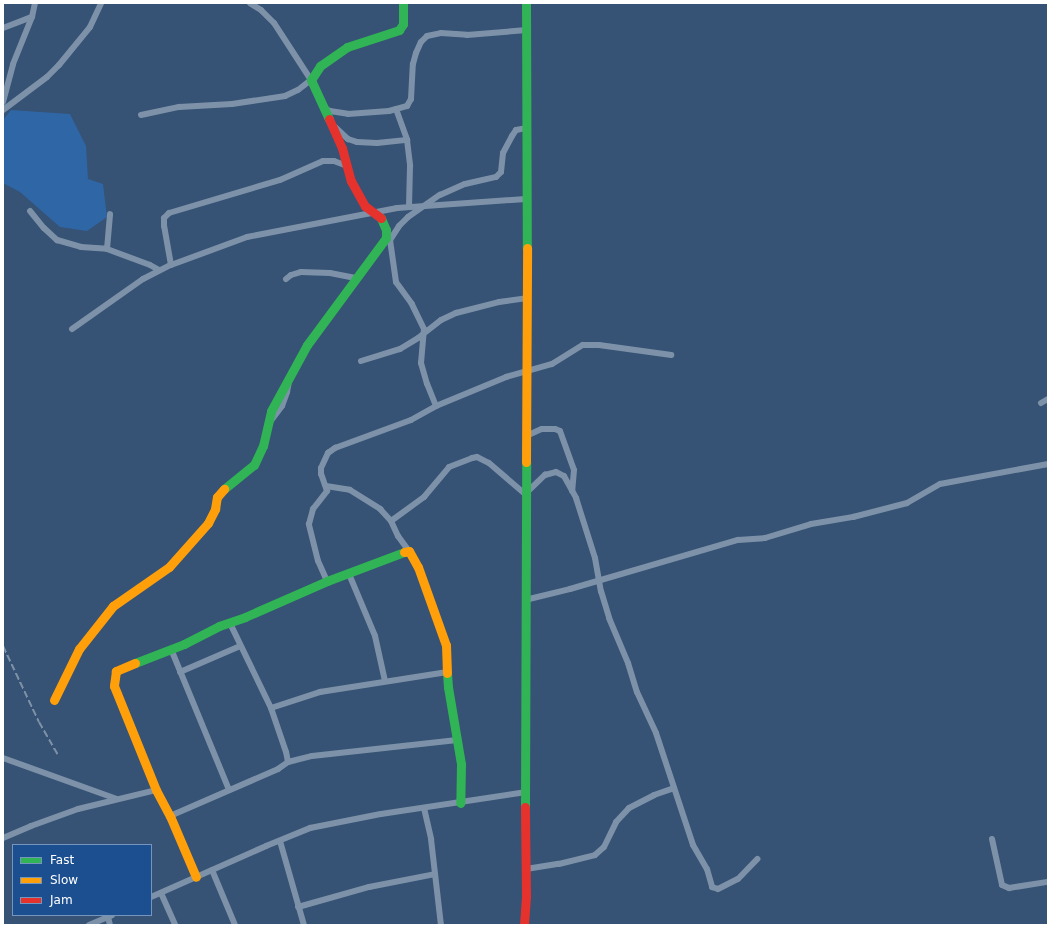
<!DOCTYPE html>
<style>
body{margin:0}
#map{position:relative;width:1051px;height:928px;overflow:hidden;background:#365274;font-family:"DejaVu Sans",sans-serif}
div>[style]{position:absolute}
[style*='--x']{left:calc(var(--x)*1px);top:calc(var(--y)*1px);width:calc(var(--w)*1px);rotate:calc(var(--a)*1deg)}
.green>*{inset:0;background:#2f66a5}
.street>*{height:6px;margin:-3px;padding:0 3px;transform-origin:3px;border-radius:3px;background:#7d92a8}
.fast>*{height:9px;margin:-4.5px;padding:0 4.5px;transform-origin:4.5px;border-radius:4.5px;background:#30b455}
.slow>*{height:9px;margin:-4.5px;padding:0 4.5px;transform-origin:4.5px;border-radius:4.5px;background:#ff9f0a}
.jam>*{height:9px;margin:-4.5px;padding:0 4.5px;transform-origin:4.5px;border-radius:4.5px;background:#e5322d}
.rail>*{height:2px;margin-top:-1px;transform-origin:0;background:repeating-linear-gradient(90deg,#7e92a7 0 7px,transparent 0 10px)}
span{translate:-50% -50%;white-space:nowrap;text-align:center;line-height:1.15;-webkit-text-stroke:4px #1b4f8f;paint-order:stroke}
.frame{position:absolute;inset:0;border:4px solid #fff;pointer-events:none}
.legend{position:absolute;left:12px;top:844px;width:140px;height:72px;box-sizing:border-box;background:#1b4f8f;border:1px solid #7695bc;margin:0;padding:5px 7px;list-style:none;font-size:12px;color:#fff}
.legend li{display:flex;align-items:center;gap:8px;height:20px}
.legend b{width:20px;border:1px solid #7695bc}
</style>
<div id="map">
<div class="green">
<div style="clip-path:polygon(11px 110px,70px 114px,86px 146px,88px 179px,103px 184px,107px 217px,87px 231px,60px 227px,20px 192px,3px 183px,3px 120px)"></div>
</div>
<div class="street">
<div style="--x:3;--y:28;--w:31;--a:-21"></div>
<div style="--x:3;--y:102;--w:39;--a:-75"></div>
<div style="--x:13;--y:64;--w:51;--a:-68"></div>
<div style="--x:32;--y:17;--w:14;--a:-78"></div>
<div style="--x:323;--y:107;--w:8;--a:30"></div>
<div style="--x:330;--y:111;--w:18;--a:9"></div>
<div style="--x:348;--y:114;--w:41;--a:-4.2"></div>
<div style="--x:389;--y:111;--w:19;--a:-16"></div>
<div style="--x:407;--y:106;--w:8;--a:-60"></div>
<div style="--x:411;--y:99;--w:35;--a:-87"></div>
<div style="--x:413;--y:64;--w:11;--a:-75"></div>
<div style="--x:416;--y:53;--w:12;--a:-66"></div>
<div style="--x:421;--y:42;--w:8;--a:-45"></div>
<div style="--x:427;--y:36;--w:14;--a:-12"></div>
<div style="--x:441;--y:33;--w:26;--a:4"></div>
<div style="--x:467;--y:35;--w:60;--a:-4.8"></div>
<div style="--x:396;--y:109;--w:33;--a:70"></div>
<div style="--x:407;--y:140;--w:26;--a:83"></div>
<div style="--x:410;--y:166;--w:41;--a:91.4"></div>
<div style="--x:3;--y:110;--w:55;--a:-36.9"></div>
<div style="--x:47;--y:77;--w:17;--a:-45"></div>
<div style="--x:59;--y:65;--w:49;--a:-50.8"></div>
<div style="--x:90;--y:27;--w:26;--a:-65"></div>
<div style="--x:141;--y:115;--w:39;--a:-12"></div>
<div style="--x:179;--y:107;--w:53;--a:-3.2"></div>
<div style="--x:232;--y:104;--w:54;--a:-8.6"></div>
<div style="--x:285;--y:96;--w:14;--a:-25"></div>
<div style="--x:298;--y:90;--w:16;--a:-38"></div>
<div style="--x:311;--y:80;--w:68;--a:-123"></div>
<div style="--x:274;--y:23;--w:18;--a:-135"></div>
<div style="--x:261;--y:10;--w:13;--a:-148"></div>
<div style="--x:335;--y:127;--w:18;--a:43"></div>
<div style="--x:348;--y:139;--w:9;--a:18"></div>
<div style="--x:357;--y:142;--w:20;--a:3"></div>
<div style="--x:377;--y:143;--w:30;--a:-6"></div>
<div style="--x:30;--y:211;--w:22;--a:51"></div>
<div style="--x:44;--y:228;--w:18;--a:43"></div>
<div style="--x:57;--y:240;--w:25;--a:16"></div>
<div style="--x:81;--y:247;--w:26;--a:4"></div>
<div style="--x:107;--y:249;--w:46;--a:20.4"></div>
<div style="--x:150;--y:265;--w:10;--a:29"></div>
<div style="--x:107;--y:249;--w:35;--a:-85"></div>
<div style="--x:171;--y:265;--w:40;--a:-100"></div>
<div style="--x:164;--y:226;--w:8;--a:-90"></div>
<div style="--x:164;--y:218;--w:7;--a:-45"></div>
<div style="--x:169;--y:213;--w:116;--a:-16.6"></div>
<div style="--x:280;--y:180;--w:47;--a:-23.8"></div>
<div style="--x:323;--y:161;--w:11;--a:0"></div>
<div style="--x:334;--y:161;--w:14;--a:21"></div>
<div style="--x:286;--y:279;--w:6;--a:-39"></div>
<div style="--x:291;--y:275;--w:10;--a:-17"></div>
<div style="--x:301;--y:272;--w:29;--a:2"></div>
<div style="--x:330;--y:273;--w:26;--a:11"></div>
<div style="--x:72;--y:329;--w:87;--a:-35.2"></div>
<div style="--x:143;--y:279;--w:31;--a:-27"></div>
<div style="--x:171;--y:265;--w:81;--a:-20.2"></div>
<div style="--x:247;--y:237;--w:153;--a:-10.9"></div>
<div style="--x:397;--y:208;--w:129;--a:-4"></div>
<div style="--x:361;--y:361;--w:41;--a:-17.1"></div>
<div style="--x:400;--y:349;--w:21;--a:-31"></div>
<div style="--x:418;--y:338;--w:29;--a:-38"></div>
<div style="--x:441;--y:320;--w:17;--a:-25"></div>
<div style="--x:456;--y:313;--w:44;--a:-14.3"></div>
<div style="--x:499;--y:302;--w:28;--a:-8"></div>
<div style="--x:1041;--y:403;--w:8;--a:-30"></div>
<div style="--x:436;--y:406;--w:24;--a:-112"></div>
<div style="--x:427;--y:384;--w:22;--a:-106"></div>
<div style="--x:421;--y:363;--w:34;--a:-85"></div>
<div style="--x:424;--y:329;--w:28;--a:-116"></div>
<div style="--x:412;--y:304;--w:27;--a:-126"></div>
<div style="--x:396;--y:282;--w:42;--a:-98.1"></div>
<div style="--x:390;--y:240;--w:17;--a:-57"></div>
<div style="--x:399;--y:226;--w:13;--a:-45"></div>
<div style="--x:408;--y:217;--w:39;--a:-35"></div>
<div style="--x:440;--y:195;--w:27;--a:-24"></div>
<div style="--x:465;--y:184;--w:32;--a:-13"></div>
<div style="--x:496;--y:177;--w:7;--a:-45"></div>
<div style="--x:501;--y:172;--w:19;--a:-84"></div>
<div style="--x:503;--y:153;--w:19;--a:-62"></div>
<div style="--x:512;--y:136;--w:7;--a:-56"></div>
<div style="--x:516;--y:130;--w:10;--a:-11"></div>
<div style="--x:270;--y:422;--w:20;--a:-53"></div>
<div style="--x:282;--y:406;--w:15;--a:-70"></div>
<div style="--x:287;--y:392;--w:10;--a:-79"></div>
<div style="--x:526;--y:436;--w:17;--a:-24"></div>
<div style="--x:542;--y:429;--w:13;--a:0"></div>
<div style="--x:555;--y:429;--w:5;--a:22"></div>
<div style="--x:560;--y:431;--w:41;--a:70.3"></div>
<div style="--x:574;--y:470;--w:21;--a:95"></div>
<div style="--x:326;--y:486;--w:24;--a:9"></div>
<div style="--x:350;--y:490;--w:36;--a:32"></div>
<div style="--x:380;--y:509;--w:16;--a:47"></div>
<div style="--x:391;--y:521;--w:17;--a:65"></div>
<div style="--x:398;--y:536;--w:19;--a:54"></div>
<div style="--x:391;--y:521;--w:41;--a:-36"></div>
<div style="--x:424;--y:497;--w:39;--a:-50"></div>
<div style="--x:449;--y:467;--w:25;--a:-21"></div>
<div style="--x:472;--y:458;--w:5;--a:-11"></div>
<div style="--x:477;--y:457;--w:13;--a:27"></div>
<div style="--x:489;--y:463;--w:48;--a:40.7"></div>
<div style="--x:525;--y:494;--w:28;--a:-44"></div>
<div style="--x:545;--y:475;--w:11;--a:-15"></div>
<div style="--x:556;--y:472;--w:9;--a:27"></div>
<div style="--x:564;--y:476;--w:25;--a:61"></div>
<div style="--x:576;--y:498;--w:63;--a:72.4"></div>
<div style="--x:595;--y:558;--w:34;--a:80"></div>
<div style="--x:601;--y:591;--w:28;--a:73"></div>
<div style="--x:609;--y:618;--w:49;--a:67.1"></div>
<div style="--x:628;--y:663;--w:30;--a:73"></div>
<div style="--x:637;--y:692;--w:45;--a:65.1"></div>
<div style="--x:656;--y:733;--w:118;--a:71.7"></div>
<div style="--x:693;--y:845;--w:28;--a:60"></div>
<div style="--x:707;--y:869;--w:19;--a:74"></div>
<div style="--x:712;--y:887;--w:6;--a:18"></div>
<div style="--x:718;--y:889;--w:22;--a:-27"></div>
<div style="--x:738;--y:879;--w:28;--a:-46"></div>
<div style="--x:349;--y:574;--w:67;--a:67.2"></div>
<div style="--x:375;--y:636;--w:46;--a:77.5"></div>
<div style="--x:327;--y:581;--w:22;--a:-114"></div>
<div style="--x:318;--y:561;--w:38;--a:-104"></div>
<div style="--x:309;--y:524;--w:16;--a:-75"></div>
<div style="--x:313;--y:509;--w:23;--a:-52"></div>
<div style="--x:327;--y:491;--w:18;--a:-109"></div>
<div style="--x:321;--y:474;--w:6;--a:-90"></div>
<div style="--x:321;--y:468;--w:17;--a:-65"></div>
<div style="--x:328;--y:453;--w:9;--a:-36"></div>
<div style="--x:335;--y:448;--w:81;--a:-20.2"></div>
<div style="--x:411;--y:420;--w:29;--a:-29"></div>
<div style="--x:436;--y:406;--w:76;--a:-22.5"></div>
<div style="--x:506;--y:377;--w:48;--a:-15.8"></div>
<div style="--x:552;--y:364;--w:36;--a:-32"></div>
<div style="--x:583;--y:345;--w:16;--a:0"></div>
<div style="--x:599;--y:345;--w:73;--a:7.9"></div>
<div style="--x:525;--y:600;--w:46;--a:-13.7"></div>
<div style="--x:570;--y:589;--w:175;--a:-16.3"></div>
<div style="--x:738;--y:540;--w:27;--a:-4"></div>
<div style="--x:765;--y:538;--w:48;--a:-16.9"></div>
<div style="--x:811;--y:524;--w:43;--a:-9.5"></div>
<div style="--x:853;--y:517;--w:56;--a:-14.5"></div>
<div style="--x:907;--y:503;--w:38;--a:-30"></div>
<div style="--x:940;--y:484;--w:110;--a:-10.5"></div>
<div style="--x:171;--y:649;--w:152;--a:67.6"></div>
<div style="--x:180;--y:672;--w:65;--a:-23.4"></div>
<div style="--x:271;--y:708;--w:52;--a:-18.1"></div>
<div style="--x:320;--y:692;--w:129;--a:-8.9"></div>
<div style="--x:3;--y:758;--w:121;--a:19.8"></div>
<div style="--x:288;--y:762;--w:25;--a:-14"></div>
<div style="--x:312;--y:756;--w:146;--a:-6.3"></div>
<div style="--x:424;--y:808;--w:32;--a:77"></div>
<div style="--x:431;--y:839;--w:87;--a:83.4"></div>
<div style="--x:170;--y:816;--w:118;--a:-23.5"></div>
<div style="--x:278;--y:769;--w:12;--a:-35"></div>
<div style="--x:288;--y:762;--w:10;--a:-101"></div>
<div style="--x:286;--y:752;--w:46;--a:-108.8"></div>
<div style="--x:271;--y:708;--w:94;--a:-115.8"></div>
<div style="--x:3;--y:838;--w:30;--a:-23"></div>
<div style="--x:31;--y:826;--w:50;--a:-19.9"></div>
<div style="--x:78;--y:809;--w:80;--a:-13.7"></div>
<div style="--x:992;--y:839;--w:47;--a:77.7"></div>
<div style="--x:1002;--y:885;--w:8;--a:23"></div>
<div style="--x:1009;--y:888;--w:39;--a:-9"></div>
<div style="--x:280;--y:841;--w:87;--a:74.1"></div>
<div style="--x:526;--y:869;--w:33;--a:-9"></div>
<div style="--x:559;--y:864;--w:37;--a:-14"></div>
<div style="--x:595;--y:855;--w:12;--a:-42"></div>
<div style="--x:604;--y:847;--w:28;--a:-64"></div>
<div style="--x:616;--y:822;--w:19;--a:-47"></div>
<div style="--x:629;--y:808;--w:28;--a:-27"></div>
<div style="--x:654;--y:795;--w:21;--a:-19"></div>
<div style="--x:212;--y:870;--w:60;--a:67.3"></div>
<div style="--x:161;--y:893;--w:35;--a:66"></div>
<div style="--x:151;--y:897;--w:126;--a:-23.9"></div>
<div style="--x:266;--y:846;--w:48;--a:-22.2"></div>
<div style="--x:310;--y:828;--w:72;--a:-11.2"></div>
<div style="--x:381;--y:814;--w:147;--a:-8.6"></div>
<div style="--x:298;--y:907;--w:74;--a:-15.7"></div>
<div style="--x:369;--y:887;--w:67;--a:-11.1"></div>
<div style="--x:108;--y:917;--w:8;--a:76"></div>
<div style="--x:89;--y:925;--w:25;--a:-23"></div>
</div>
<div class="fast">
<div style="--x:526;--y:3;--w:245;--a:89.8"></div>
<div style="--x:329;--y:119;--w:43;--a:-114.8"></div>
<div style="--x:311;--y:80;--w:17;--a:-57"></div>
<div style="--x:320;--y:66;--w:33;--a:-35"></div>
<div style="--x:347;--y:47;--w:55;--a:-18.1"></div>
<div style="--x:399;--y:30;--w:7;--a:-56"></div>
<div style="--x:403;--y:24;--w:21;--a:-90"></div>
<div style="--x:224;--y:489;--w:38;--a:-39"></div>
<div style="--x:254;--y:465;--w:21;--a:-65"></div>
<div style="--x:263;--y:446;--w:36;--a:-77"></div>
<div style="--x:271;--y:411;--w:75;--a:-61.4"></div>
<div style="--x:307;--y:345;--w:133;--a:-53.6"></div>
<div style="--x:386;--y:238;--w:8;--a:-90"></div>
<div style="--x:386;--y:230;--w:13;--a:-113"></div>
<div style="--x:135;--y:663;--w:53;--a:-21.2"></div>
<div style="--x:184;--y:644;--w:39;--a:-27"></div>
<div style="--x:219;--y:626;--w:28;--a:-19"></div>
<div style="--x:245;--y:617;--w:90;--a:-23.7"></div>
<div style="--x:327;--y:581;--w:82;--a:-20.6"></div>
<div style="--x:447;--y:673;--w:14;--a:86"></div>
<div style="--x:448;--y:687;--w:78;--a:80.4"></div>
<div style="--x:461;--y:764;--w:39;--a:91"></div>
<div style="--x:525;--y:807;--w:345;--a:-89.8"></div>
</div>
<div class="slow">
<div style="--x:526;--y:462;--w:214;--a:-89.7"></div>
<div style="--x:404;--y:552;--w:5;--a:-11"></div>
<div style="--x:409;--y:551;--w:18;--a:61"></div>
<div style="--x:418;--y:567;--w:83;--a:70.3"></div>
<div style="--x:446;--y:645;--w:28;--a:88"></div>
<div style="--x:135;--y:663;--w:21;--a:157"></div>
<div style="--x:116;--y:671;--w:15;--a:98"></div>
<div style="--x:114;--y:686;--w:112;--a:68"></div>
<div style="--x:156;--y:790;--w:30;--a:62"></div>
<div style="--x:170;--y:816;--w:66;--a:66.9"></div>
<div style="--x:54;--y:700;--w:57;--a:-63.9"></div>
<div style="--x:79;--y:649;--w:55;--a:-51.7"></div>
<div style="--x:113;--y:606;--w:68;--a:-34.9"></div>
<div style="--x:169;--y:567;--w:59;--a:-48.4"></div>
<div style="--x:208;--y:523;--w:16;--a:-63"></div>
<div style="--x:215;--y:509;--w:12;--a:-81"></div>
<div style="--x:217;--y:497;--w:11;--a:-49"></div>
</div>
<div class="jam">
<div style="--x:329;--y:119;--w:32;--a:66"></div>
<div style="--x:342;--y:148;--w:34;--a:75"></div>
<div style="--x:351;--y:181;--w:29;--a:61"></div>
<div style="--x:365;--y:206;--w:20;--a:37"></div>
<div style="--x:524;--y:925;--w:30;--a:-86"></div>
<div style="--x:526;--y:895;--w:88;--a:-90.7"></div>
</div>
<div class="rail">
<div style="--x:3;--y:646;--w:84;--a:64.7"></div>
<div style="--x:39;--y:722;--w:38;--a:60"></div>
</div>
<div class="frame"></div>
<ul class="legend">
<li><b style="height:5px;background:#30b455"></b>Fast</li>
<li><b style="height:5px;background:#ff9f0a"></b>Slow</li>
<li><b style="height:5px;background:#e5322d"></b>Jam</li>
</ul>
</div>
